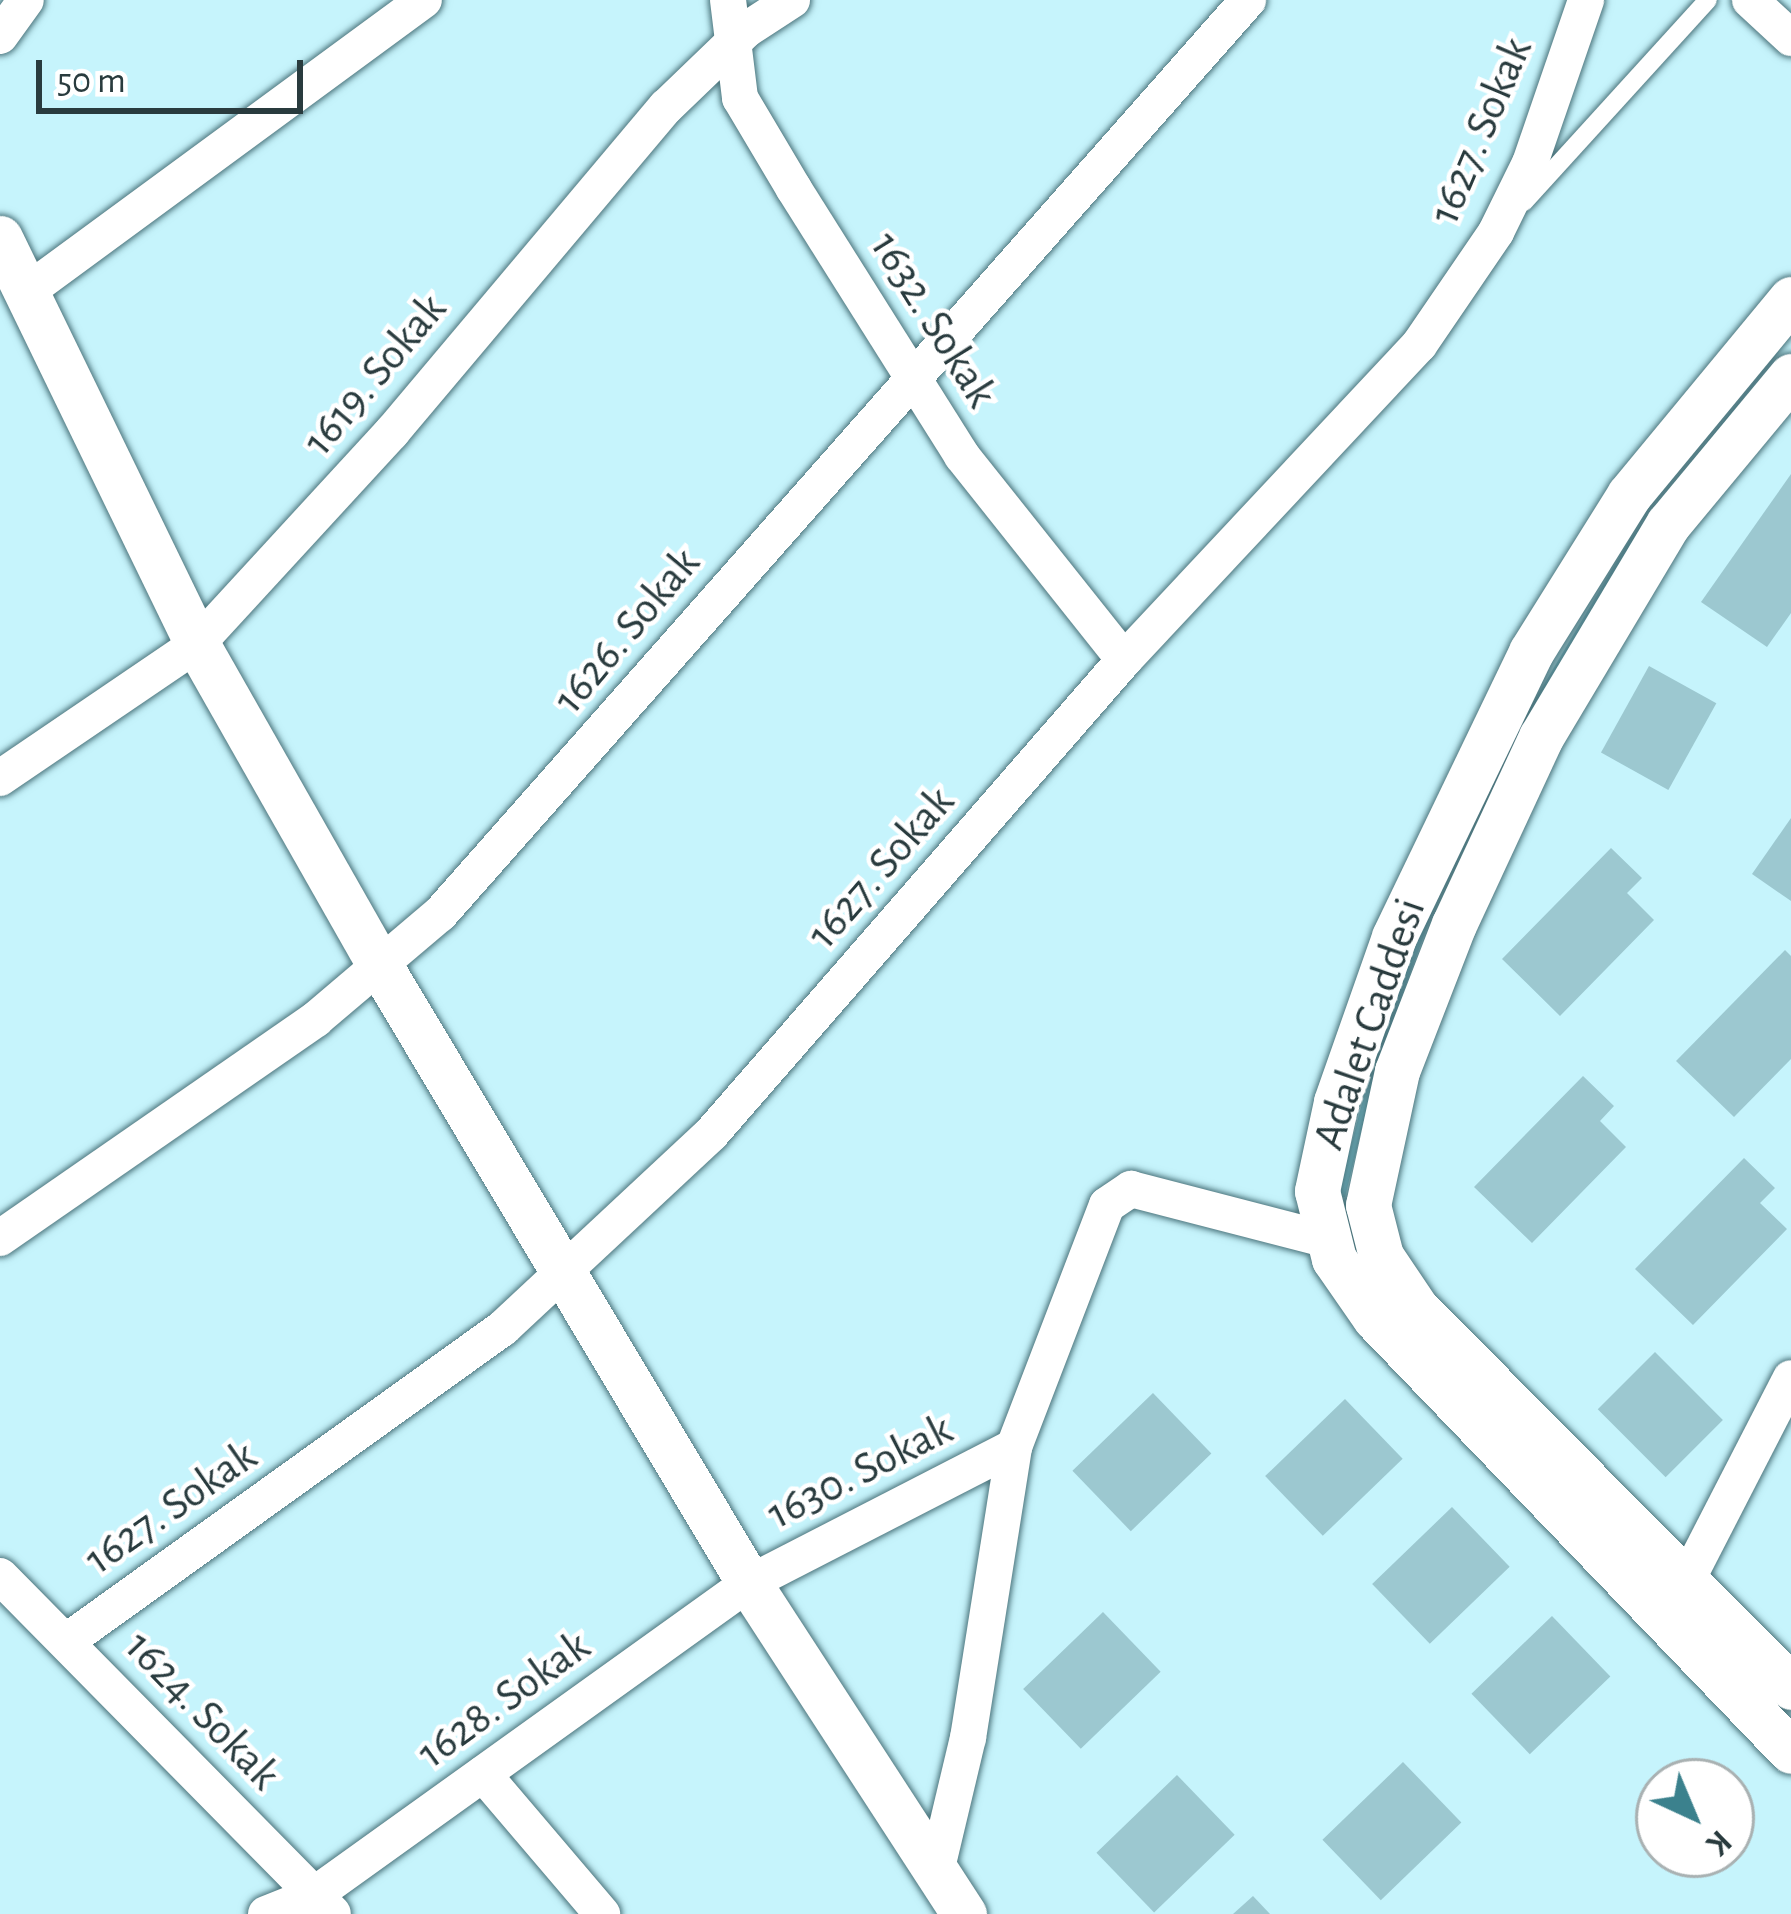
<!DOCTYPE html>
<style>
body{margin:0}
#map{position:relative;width:1791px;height:1914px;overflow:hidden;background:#c6f4fc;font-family:"Alegreya Sans",sans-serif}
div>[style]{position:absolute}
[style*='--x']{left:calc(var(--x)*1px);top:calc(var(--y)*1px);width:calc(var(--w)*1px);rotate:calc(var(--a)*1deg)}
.green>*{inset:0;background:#79c5d3}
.building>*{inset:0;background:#9cc8d0;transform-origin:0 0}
.roads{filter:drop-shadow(0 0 3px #4b747c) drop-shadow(0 0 3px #4b747c)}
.service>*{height:18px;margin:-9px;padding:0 9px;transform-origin:9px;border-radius:9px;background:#fff}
.minor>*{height:36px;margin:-18px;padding:0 18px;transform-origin:18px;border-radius:18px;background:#fff}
.tertiary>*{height:45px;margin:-22.5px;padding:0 22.5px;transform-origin:22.5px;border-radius:22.5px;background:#fff}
span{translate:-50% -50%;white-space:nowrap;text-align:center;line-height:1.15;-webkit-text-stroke:9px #fff;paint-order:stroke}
.street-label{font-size:45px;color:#293b3e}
.north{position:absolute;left:1635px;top:1758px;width:120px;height:120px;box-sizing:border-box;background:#fff;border:3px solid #a9b1b2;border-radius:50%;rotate:136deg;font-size:33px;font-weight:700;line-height:48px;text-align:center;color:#293b3e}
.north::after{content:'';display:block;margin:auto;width:42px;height:54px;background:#3b818d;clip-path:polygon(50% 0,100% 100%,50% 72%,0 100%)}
.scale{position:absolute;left:36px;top:60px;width:267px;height:54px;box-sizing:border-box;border:6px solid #293b3e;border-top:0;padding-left:15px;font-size:36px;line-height:42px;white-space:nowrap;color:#293b3e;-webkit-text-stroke:9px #fff;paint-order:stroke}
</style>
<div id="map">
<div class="green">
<div style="clip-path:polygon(1791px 336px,1638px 534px,1519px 733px,1435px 905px,1379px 1059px,1345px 1197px,1337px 1198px,1372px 1066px,1405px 973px,1429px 909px,1504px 752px,1630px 539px)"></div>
</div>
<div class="building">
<div style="clip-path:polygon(1791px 474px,1791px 613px,1767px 647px,1701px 602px)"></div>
<div style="left:1649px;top:666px;width:77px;height:99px;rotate:29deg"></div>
<div style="clip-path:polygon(1791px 818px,1791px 901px,1752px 874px)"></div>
<div style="clip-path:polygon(1611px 848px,1642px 878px,1627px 893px,1654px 920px,1560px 1016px,1502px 959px)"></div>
<div style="clip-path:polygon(1785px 950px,1791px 956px,1791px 1059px,1734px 1117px,1676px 1061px)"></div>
<div style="clip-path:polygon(1583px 1076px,1614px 1106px,1600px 1121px,1626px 1147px,1532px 1243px,1474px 1187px)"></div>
<div style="clip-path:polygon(1744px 1158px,1775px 1188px,1760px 1203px,1787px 1229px,1693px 1325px,1635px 1269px)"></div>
<div style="left:1655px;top:1352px;width:96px;height:81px;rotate:45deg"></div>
<div style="left:1153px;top:1393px;width:84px;height:112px;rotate:46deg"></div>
<div style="left:1345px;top:1399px;width:83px;height:111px;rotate:46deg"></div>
<div style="left:1452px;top:1507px;width:83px;height:111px;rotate:46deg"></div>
<div style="left:1103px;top:1612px;width:83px;height:111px;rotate:46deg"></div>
<div style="left:1552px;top:1616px;width:84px;height:112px;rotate:46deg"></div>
<div style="left:1403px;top:1762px;width:84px;height:112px;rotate:46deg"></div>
<div style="left:1177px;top:1775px;width:83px;height:112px;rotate:46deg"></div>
<div style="clip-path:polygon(1253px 1896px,1270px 1914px,1233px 1914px)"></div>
</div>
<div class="roads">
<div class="service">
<div style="--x:1524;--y:202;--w:273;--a:-47.7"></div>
</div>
<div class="minor">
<div style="--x:728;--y:0;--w:99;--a:83"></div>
<div style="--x:740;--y:98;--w:106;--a:59.3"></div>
<div style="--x:794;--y:189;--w:315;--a:57.8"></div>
<div style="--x:962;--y:456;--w:260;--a:51.5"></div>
<div style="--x:1750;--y:0;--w:56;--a:42.8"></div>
<div style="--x:0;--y:36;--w:44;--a:-54.2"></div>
<div style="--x:29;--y:290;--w:490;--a:-36.3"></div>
<div style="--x:0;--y:778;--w:238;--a:-34.2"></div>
<div style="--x:197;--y:644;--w:288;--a:-47.4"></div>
<div style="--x:392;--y:432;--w:425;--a:-49.9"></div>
<div style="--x:666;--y:107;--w:111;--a:-43.9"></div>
<div style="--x:746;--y:30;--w:55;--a:-33.1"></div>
<div style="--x:0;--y:1238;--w:384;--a:-34.7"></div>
<div style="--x:316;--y:1019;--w:162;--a:-40.3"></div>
<div style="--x:440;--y:914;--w:1220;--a:-48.52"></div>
<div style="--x:0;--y:1576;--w:474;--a:45.4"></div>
<div style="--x:1686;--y:1582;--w:229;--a:-62.8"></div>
<div style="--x:67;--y:1641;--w:537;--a:-35.67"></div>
<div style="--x:503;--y:1328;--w:284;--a:-43"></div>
<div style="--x:711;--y:1134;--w:629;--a:-48.93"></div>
<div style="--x:1124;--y:660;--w:432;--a:-46.9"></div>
<div style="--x:1419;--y:345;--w:137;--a:-55.7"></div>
<div style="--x:1496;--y:232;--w:77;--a:-63.8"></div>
<div style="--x:1530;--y:163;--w:172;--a:-71"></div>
<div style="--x:483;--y:1774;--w:184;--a:49.6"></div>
<div style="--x:936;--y:1872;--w:138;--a:-76.6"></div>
<div style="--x:968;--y:1738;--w:295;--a:-81"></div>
<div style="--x:1014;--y:1447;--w:259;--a:-69"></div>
<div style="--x:1107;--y:1205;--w:29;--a:-34"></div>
<div style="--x:1131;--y:1189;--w:200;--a:14.5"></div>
<div style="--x:266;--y:1914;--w:52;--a:-21.6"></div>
<div style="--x:314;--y:1895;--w:535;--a:-35.65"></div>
<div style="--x:749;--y:1583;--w:298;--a:-27.2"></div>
</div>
<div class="tertiary">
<div style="--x:0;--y:238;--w:451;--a:64.1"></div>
<div style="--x:197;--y:644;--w:374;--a:60.4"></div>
<div style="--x:382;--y:969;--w:715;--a:59.13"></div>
<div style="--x:749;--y:1583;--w:395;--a:57"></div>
<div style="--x:1791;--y:299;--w:254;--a:129.6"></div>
<div style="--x:1629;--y:495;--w:185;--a:122"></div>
<div style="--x:1531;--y:652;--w:316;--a:115.7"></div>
<div style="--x:1394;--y:937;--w:175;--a:109.4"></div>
<div style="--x:1336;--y:1102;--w:91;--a:102.1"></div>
<div style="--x:1317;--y:1191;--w:70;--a:76"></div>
<div style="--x:1334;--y:1259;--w:72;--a:55.2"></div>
<div style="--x:1375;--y:1318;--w:600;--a:46.15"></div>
<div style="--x:1791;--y:376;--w:192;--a:129.7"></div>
<div style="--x:1668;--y:524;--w:248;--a:120.8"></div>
<div style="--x:1541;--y:737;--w:206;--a:114.9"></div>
<div style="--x:1454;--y:924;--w:158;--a:111.2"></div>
<div style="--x:1397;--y:1071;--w:137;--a:102.2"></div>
<div style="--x:1368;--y:1205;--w:53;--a:75.7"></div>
<div style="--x:1381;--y:1256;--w:63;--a:56.1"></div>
<div style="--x:1416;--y:1308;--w:533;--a:45.3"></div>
</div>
</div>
<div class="street-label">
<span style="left:1481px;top:131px;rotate:-67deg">1627. Sokak</span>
<span style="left:933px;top:320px;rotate:58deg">1632. Sokak</span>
<span style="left:375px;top:375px;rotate:-50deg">1619. Sokak</span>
<span style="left:627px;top:631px;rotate:-50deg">1626. Sokak</span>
<span style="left:881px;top:868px;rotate:-49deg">1627. Sokak</span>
<span style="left:1370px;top:1024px;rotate:-71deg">Adalet Caddesi</span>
<span style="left:860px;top:1472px;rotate:-27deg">1630. Sokak</span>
<span style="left:171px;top:1508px;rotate:-35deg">1627. Sokak</span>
<span style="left:504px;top:1700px;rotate:-36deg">1628. Sokak</span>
<span style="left:202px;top:1711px;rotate:46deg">1624. Sokak</span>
</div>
<div class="north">K</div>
<div class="scale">50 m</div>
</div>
